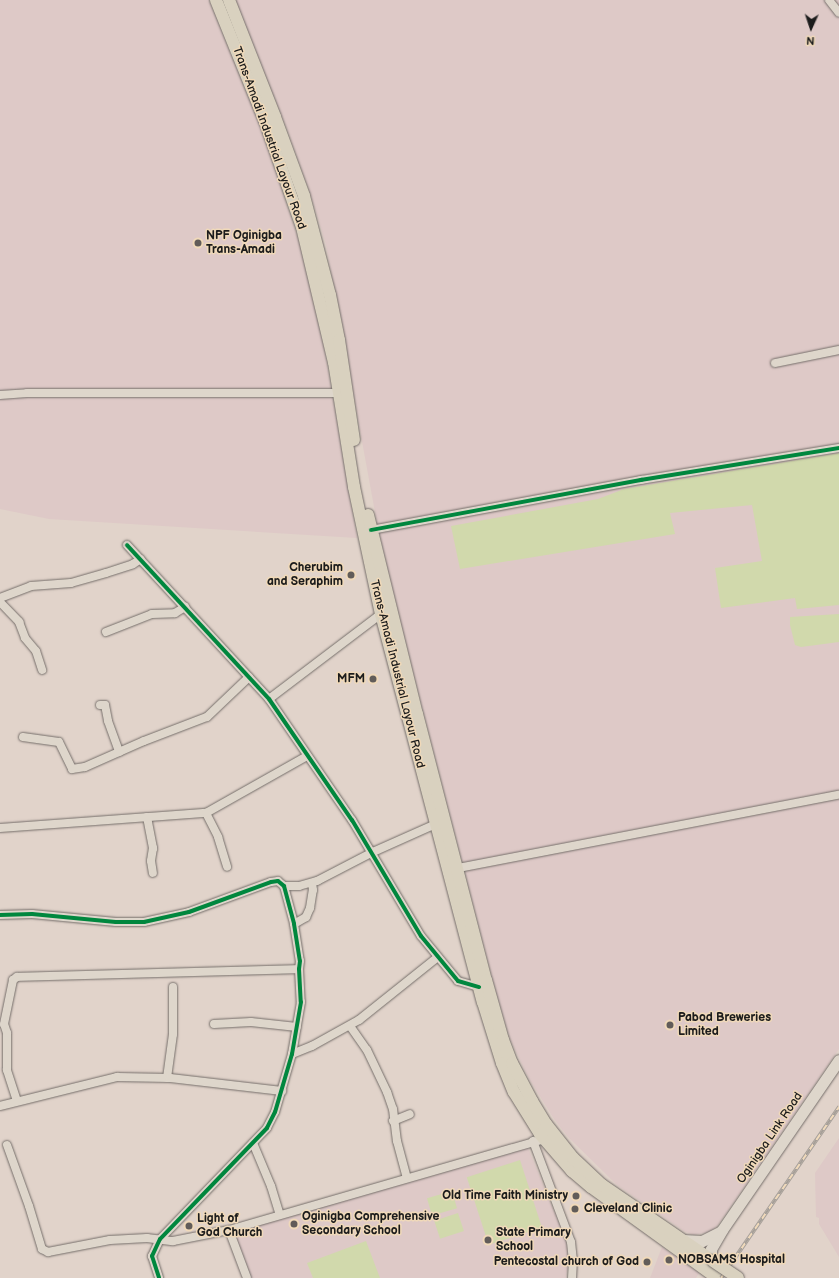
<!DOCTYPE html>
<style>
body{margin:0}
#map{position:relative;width:839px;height:1278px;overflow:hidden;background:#e1d3ca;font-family:"Balsamiq Sans",sans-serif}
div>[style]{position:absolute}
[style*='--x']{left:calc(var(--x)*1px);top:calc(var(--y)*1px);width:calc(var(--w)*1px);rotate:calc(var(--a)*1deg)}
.built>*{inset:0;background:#dec9c7}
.green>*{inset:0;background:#d1d9ac;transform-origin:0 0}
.roads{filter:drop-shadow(0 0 1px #756e6a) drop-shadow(0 0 1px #756e6a)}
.street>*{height:8px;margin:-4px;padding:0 4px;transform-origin:4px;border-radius:4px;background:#ded6cb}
.secondary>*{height:11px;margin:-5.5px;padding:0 5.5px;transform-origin:5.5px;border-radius:5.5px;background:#ded6cb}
.primary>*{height:12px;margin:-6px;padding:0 6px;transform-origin:6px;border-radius:6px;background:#d9d1bf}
.rail>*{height:3.5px;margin-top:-1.75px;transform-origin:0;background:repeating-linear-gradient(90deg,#f0d9b9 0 6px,#a69f98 0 12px);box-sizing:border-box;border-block:1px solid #a69f98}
.bridges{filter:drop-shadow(0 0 1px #756e6a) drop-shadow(0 0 1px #756e6a)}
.primary-bridge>*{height:12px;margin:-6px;padding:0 6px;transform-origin:6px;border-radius:6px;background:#d9d1bf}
.cycleway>*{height:4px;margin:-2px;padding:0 2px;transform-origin:2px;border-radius:2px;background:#00873e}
.dots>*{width:11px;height:11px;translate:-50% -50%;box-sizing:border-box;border:2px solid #f0d9b9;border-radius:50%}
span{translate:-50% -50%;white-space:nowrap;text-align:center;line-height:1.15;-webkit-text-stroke:3px #f0d9b9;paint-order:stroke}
.street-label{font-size:12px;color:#1c1c1c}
.poi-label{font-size:12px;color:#1c1c1c;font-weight:700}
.left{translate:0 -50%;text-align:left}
.right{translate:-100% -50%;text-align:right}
.north{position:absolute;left:791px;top:8px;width:40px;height:40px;-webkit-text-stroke:3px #f0d9b9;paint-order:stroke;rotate:183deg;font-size:11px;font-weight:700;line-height:16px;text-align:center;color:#1c1c1c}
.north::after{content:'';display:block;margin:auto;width:14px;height:18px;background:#1c1c1c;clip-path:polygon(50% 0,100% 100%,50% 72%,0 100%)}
</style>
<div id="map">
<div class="built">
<div style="clip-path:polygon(0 0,209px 0,260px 127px,300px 244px,324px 347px,357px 538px,49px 519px,0 509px)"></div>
<div style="clip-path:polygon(234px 0,839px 0,839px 1049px,718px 1225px,710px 1232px,693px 1235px,684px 1231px,617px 1185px,568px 1137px,554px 1119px,528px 1077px,510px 1039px,497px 996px,394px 598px,377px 523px,326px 245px,313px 202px,287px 129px)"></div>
<div style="clip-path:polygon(839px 1138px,839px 1257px,819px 1224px,819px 1218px,816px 1217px,815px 1173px)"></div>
<div style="clip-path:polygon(528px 1148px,563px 1233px,568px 1249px,568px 1264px,566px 1278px,251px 1278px,234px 1232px)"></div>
<div style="clip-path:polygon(662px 1247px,699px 1273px,696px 1278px,650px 1278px)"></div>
</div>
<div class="green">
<div style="clip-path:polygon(839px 453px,839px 605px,797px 609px,795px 598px,721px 608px,715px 568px,762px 561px,752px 505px,670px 513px,675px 534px,460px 569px,451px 526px,598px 499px,624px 489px)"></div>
<div style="clip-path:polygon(839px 614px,839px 642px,801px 647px,795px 645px,790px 625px,790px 617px)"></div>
<div style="left:520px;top:1160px;width:71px;height:56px;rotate:72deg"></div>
<div style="left:452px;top:1191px;width:18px;height:26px;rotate:74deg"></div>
<div style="left:458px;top:1213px;width:19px;height:25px;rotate:72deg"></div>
<div style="clip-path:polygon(366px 1241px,380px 1278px,313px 1278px,307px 1263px)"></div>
</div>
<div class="roads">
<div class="street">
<div style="--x:829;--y:0;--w:16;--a:52"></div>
<div style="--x:775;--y:363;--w:65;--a:-11.5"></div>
<div style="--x:0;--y:395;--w:27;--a:-4"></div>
<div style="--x:27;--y:393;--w:311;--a:0"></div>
<div style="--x:371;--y:530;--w:275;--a:-10.5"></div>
<div style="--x:641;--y:480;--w:201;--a:-9.2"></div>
<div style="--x:127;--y:545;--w:209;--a:47.3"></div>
<div style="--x:269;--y:699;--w:147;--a:55.6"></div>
<div style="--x:352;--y:820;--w:135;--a:59.3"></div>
<div style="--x:421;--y:936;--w:58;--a:50.6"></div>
<div style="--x:458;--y:981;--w:22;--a:16"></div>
<div style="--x:0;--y:598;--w:33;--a:-21"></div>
<div style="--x:31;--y:586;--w:40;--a:-4.3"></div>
<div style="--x:71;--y:583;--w:36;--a:-16"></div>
<div style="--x:106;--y:573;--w:28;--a:-18"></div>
<div style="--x:133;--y:564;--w:9;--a:-32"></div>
<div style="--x:0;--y:602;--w:28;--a:46"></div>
<div style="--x:19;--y:622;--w:17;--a:69"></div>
<div style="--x:25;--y:638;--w:17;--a:50"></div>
<div style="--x:36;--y:651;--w:20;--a:72"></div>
<div style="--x:106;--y:632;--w:49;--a:-21.4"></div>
<div style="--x:152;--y:614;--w:23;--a:-2"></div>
<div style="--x:175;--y:613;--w:12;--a:-31"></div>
<div style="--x:269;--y:699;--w:141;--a:-37.2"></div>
<div style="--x:100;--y:705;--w:5;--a:0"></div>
<div style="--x:105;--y:705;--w:16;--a:79"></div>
<div style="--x:108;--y:721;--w:33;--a:70"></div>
<div style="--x:23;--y:737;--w:36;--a:8"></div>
<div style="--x:59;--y:742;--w:30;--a:64"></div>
<div style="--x:72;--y:769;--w:13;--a:-9"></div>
<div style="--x:85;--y:767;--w:64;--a:-23.8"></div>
<div style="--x:144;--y:741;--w:67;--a:-20.9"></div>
<div style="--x:207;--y:717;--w:58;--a:-43.6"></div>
<div style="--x:206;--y:813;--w:27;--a:63"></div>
<div style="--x:218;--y:837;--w:31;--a:73"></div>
<div style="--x:147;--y:817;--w:32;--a:79"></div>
<div style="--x:153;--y:848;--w:13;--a:99"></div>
<div style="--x:151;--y:861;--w:12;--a:81"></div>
<div style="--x:0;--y:828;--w:207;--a:-4.2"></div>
<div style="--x:206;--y:813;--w:116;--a:-29.4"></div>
<div style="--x:453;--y:869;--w:393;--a:-10.9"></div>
<div style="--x:284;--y:886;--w:15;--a:0"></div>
<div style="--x:299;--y:886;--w:19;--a:-16"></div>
<div style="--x:317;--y:881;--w:63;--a:-27.4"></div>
<div style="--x:373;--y:852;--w:69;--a:-24"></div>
<div style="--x:0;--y:915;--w:32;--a:-2"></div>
<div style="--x:32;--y:914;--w:84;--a:5.4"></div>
<div style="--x:116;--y:922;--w:28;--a:0"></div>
<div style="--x:144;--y:922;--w:46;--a:-12.5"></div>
<div style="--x:189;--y:912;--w:87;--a:-20.1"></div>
<div style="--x:271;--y:882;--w:7;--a:-8"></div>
<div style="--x:278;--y:881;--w:8;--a:40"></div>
<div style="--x:284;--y:886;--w:39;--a:75"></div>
<div style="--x:294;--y:924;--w:37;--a:81"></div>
<div style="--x:300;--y:961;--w:8;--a:97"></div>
<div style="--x:299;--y:969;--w:33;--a:87"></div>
<div style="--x:301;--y:1002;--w:53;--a:99.8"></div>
<div style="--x:292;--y:1054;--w:60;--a:106.3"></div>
<div style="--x:275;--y:1112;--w:18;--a:117"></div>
<div style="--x:267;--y:1128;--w:154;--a:133.9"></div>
<div style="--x:160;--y:1239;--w:19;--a:115"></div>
<div style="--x:152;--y:1256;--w:23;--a:72"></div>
<div style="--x:294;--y:924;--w:14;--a:-30"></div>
<div style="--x:306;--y:917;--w:10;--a:-66"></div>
<div style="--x:310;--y:908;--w:18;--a:-81"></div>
<div style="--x:313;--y:890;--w:7;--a:-98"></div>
<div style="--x:214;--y:1024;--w:37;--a:-3"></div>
<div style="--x:251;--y:1022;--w:46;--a:6.2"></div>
<div style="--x:350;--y:1026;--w:29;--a:55"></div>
<div style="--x:367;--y:1050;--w:47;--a:64.5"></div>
<div style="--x:387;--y:1092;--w:18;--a:71"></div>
<div style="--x:393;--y:1109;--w:32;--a:83"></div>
<div style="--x:397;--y:1141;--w:38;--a:75"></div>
<div style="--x:292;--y:1054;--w:22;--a:-22"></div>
<div style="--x:312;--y:1046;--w:54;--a:-29"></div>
<div style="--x:359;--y:1020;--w:101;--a:-38.6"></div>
<div style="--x:167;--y:1078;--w:44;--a:-82.2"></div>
<div style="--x:173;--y:1034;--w:47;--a:-90"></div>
<div style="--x:17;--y:1101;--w:33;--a:-108"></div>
<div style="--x:7;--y:1070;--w:37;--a:-90"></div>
<div style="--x:7;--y:1033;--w:9;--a:-108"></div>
<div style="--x:4;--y:1024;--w:45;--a:-78.4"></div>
<div style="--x:13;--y:980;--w:5;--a:-37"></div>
<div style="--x:17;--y:977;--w:282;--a:-1.6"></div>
<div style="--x:0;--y:1106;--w:121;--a:-13.9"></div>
<div style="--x:117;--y:1077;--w:53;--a:1.1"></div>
<div style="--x:170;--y:1078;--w:113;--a:6.6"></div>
<div style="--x:393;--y:1121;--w:18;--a:-22"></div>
<div style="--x:533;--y:1141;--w:108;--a:69.4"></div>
<div style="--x:571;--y:1242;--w:18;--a:84"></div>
<div style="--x:573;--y:1260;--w:18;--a:93"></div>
<div style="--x:253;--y:1143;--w:47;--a:67.3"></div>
<div style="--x:271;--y:1186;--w:30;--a:73"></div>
<div style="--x:7;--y:1145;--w:65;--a:70.2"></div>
<div style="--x:29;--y:1206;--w:45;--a:73.2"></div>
<div style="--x:42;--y:1249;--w:7;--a:27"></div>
<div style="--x:48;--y:1252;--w:63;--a:-11"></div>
<div style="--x:110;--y:1240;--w:37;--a:-3"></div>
<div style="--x:147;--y:1238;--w:26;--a:7"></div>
<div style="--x:173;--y:1241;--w:57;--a:-11.1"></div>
<div style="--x:229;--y:1230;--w:328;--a:-16.1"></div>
<div style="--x:229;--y:1230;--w:51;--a:69.4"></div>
</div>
<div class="secondary">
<div style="--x:683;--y:1240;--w:19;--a:3"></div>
<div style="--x:702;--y:1241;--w:20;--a:-27"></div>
<div style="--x:711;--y:1260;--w:11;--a:-90"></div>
<div style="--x:711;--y:1249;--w:22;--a:-60"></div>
<div style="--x:722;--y:1230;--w:206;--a:-55.5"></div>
</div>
<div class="primary">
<div style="--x:216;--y:0;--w:131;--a:68"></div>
<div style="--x:265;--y:121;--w:112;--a:70.8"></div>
<div style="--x:302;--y:227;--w:139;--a:76.7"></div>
<div style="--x:334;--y:362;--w:127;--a:80.9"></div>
<div style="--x:354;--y:487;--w:130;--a:78"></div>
<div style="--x:381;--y:614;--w:401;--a:75.3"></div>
<div style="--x:483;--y:1002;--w:64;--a:72.7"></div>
<div style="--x:502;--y:1063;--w:31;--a:68"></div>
<div style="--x:514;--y:1092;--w:49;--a:58.2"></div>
<div style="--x:540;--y:1134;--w:49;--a:49.1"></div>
<div style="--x:572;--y:1171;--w:25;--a:40"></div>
<div style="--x:591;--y:1187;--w:155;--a:35.8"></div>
<div style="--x:229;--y:0;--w:126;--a:68.5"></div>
<div style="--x:275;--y:117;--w:84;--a:69.8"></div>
<div style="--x:304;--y:196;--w:102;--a:75.3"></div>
<div style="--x:330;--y:295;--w:46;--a:78.7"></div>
<div style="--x:339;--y:340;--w:101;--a:81.5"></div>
<div style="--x:368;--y:515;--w:205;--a:76.2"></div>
<div style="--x:417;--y:714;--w:275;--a:75.5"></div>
<div style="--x:486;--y:980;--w:62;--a:74.2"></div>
<div style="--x:503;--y:1040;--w:25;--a:69"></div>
<div style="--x:512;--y:1063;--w:43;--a:62.2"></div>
<div style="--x:532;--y:1101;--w:27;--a:59"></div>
<div style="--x:546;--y:1124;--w:43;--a:51.5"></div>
<div style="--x:573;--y:1158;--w:40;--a:43"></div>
<div style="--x:602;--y:1185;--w:135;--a:34.4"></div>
</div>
</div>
<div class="rail">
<div style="--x:721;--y:1278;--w:208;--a:-55.4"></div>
</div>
<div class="bridges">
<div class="primary-bridge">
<div style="--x:713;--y:1261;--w:30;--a:34"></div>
</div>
</div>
<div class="cycleway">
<div style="--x:371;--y:530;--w:275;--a:-10.5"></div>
<div style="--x:641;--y:480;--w:201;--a:-9.2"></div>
<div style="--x:127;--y:545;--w:209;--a:47.3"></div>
<div style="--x:269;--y:699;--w:147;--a:55.6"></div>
<div style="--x:352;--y:820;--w:135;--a:59.3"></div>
<div style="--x:421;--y:936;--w:58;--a:50.6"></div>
<div style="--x:458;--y:981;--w:22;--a:16"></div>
<div style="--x:0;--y:915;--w:32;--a:-2"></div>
<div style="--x:32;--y:914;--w:84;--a:5.4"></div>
<div style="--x:116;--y:922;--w:28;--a:0"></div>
<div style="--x:144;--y:922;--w:46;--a:-12.5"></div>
<div style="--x:189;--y:912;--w:87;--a:-20.1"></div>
<div style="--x:271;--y:882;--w:7;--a:-8"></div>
<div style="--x:278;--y:881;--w:8;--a:40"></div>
<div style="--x:284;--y:886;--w:39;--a:75"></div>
<div style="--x:294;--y:924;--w:37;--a:81"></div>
<div style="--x:300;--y:961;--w:8;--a:97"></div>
<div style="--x:299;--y:969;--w:33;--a:87"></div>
<div style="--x:301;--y:1002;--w:53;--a:99.8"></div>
<div style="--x:292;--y:1054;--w:60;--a:106.3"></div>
<div style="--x:275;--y:1112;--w:18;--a:117"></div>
<div style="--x:267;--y:1128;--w:154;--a:133.9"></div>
<div style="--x:160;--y:1239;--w:19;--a:115"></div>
<div style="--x:152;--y:1256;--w:23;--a:72"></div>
</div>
<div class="dots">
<div style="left:198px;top:243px;background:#615c59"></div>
<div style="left:351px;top:575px;background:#615c59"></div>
<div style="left:373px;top:679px;background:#615c59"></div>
<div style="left:670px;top:1025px;background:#615c59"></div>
<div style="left:576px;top:1196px;background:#615c59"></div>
<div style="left:575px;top:1209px;background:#615c59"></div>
<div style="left:294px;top:1224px;background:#615c59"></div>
<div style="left:189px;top:1226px;background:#615c59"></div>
<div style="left:488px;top:1240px;background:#615c59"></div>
<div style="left:669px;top:1260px;background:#615c59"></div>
<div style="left:647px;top:1262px;background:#615c59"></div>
</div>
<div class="street-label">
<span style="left:269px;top:138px;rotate:70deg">Trans-Amadi Industrial Layour Road</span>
<span style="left:397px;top:674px;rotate:76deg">Trans-Amadi Industrial Layour Road</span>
<span style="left:770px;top:1138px;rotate:-56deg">Oginigba Link Road</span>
</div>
<div class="poi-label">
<span class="left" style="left:206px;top:243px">NPF Oginigba<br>Trans-Amadi</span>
<span class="right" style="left:343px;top:575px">Cherubim<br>and Seraphim</span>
<span class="right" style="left:365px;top:679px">MFM</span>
<span class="left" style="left:678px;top:1025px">Pabod Breweries<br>Limited</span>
<span class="right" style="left:568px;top:1196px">Old Time Faith Ministry</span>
<span class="left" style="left:584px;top:1209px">Cleveland Clinic</span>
<span class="left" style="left:302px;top:1224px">Oginigba Comprehensive<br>Secondary School</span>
<span class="left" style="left:197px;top:1226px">Light of<br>God Church</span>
<span class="left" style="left:496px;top:1240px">State Primary<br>School</span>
<span class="left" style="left:678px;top:1260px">NOBSAMS Hospital</span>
<span class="right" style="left:639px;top:1262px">Pentecostal church of God</span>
</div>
<div class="north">N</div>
</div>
